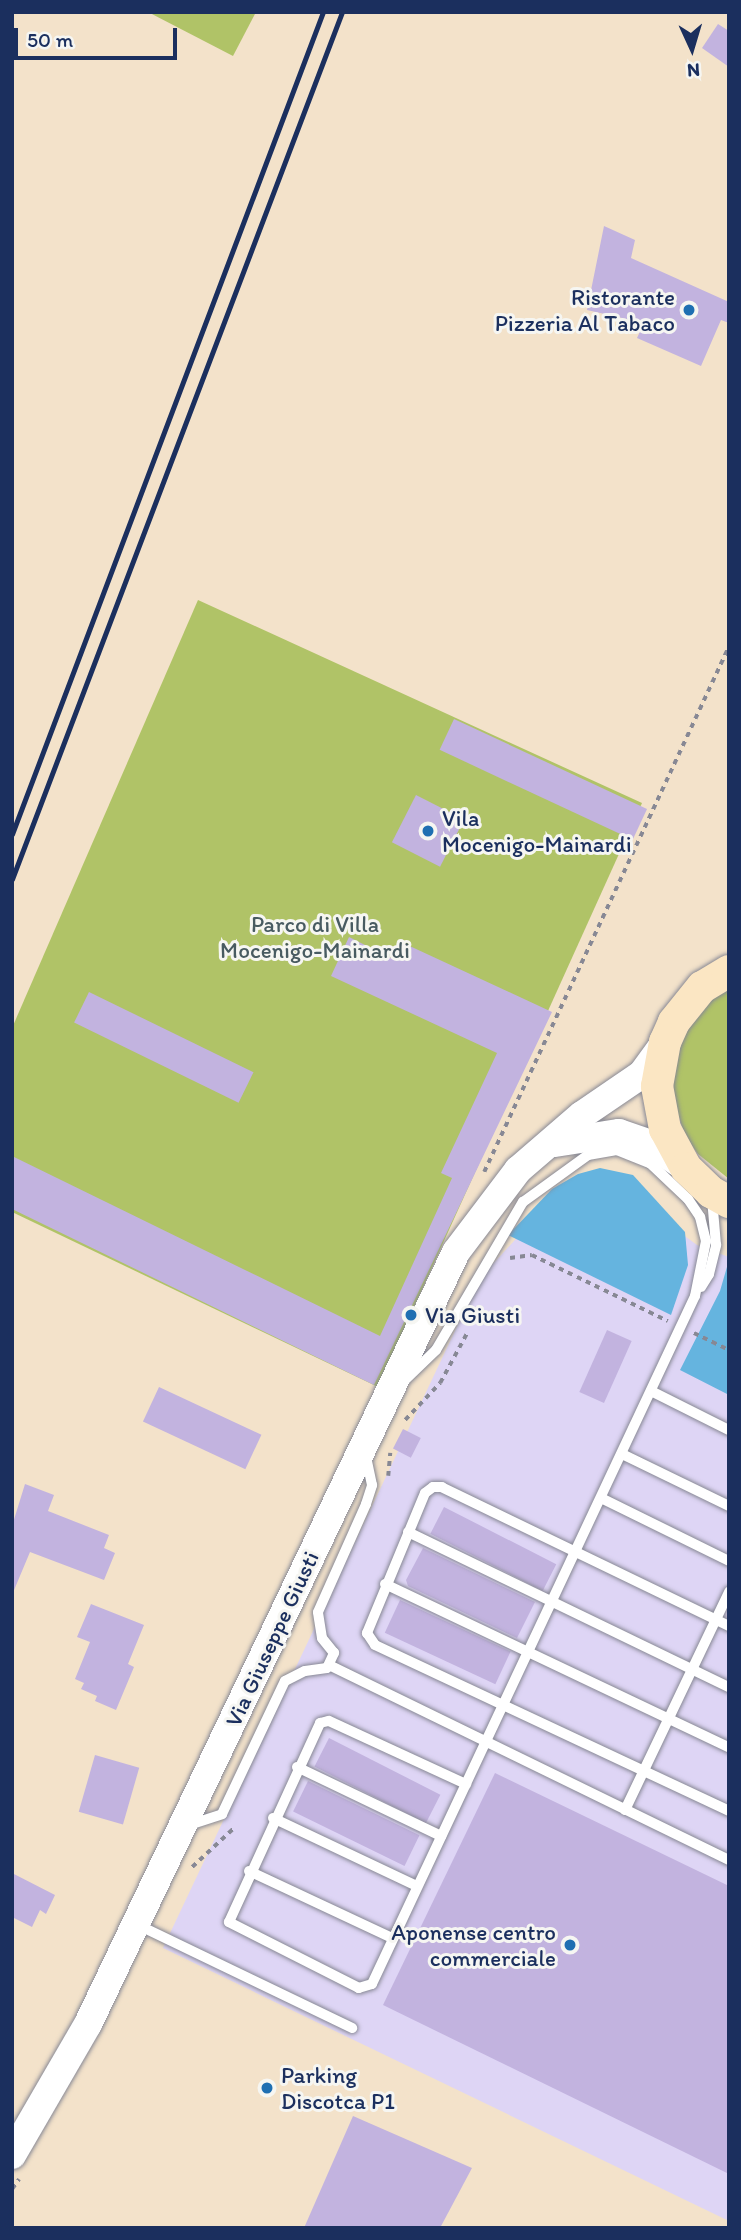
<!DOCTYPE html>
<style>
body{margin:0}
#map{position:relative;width:741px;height:2240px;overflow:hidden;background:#f3e2ca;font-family:Itim,sans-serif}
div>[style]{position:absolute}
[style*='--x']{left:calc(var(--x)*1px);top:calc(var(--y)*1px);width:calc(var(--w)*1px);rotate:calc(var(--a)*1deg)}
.built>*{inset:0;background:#ded5f5}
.green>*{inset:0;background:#b0c367}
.water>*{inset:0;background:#65b4df}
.building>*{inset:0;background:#c2b3df;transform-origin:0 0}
.path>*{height:3.5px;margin-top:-1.75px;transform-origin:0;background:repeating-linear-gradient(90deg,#878894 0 5px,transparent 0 10px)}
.roads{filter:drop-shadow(0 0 2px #878894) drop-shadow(0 0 2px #878894)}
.service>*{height:10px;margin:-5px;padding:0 5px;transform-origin:5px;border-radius:5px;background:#fff}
.tertiary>*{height:28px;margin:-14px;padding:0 14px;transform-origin:14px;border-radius:14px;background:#fff}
.secondary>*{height:32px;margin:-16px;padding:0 16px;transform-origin:16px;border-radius:16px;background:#fbe6c3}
.rail>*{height:5px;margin:-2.5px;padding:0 2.5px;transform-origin:2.5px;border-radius:2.5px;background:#1b2f5e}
.dots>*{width:19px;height:19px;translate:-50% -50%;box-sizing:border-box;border:4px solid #f6f6f2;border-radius:50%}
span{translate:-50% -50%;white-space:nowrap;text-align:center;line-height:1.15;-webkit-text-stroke:6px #f6f6f2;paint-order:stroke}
.poi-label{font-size:23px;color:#1b2f5e}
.right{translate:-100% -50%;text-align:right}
.left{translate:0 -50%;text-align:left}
.park-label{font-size:23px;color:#485b61}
.street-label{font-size:23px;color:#1b2f5e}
.frame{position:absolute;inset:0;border:14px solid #1b2f5e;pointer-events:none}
.north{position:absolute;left:657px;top:14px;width:70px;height:70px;-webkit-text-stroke:5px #f6f6f2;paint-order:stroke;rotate:176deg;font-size:19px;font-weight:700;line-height:28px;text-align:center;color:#1b2f5e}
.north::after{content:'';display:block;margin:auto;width:24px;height:32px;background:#1b2f5e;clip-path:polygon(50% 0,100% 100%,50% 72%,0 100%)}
.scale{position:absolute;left:14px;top:28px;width:163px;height:32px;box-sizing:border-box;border:4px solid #1b2f5e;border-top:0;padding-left:9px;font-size:21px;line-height:24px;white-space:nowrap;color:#1b2f5e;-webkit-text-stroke:5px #f6f6f2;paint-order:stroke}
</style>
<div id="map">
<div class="built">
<div style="clip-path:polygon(648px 1209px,697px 1245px,729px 1257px,729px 2221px,163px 1948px,480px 1278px,536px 1217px)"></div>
</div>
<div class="green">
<div style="clip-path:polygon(148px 12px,256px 12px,233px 56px)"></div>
<div style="clip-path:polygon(198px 600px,642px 803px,378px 1387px,12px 1212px,12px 1028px)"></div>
<div style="clip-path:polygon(729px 983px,729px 1179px,698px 1154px,685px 1136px,672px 1095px,675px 1051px,694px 1012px)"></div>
</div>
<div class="water">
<div style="clip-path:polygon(600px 1168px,633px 1175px,685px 1232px,688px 1265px,671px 1315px,508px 1235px,552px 1189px,578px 1174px)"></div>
<div style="clip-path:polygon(729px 1260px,729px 1395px,680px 1370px,720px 1291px)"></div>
</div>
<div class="building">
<div style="clip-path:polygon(718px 24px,729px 31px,729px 67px,702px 48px)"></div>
<div style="clip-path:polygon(604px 226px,635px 240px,631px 258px,729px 302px,729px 323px,721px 320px,701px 366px,637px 338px,644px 323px,587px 310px)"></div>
<div style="left:454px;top:719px;width:213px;height:34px;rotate:25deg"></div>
<div style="left:416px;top:795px;width:54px;height:53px;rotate:27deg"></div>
<div style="clip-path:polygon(349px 937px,393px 959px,401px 942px,552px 1012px,374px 1385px,12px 1209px,12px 1156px,380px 1336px,452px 1178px,441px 1173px,497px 1053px,331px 976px)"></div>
<div style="left:89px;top:992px;width:183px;height:34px;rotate:26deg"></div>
<div style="left:607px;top:1330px;width:27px;height:68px;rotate:24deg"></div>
<div style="left:159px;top:1387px;width:113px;height:38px;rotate:25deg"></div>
<div style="left:403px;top:1429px;width:20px;height:22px;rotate:27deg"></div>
<div style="clip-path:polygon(25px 1484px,54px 1495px,48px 1511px,109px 1535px,104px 1548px,115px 1553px,104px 1580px,30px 1552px,12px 1595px,12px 1526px)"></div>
<div style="left:444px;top:1507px;width:126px;height:30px;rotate:27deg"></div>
<div style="clip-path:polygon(423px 1548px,535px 1602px,517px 1638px,408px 1586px,406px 1580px)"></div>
<div style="left:400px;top:1600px;width:122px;height:36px;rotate:25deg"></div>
<div style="clip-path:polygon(91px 1604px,144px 1625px,128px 1664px,134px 1667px,116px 1710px,95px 1701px,97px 1696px,81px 1689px,84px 1683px,75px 1679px,90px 1642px,77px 1637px)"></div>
<div style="left:329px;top:1738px;width:125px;height:32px;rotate:27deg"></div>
<div style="left:95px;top:1755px;width:46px;height:59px;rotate:16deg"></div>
<div style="clip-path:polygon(495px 1773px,729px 1886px,729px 2174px,383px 2005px)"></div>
<div style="left:308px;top:1781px;width:124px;height:34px;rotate:26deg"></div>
<div style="clip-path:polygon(12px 1873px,55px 1895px,46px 1914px,40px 1910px,32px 1927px,12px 1917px)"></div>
<div style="clip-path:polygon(353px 2116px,472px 2168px,440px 2228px,304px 2228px)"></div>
</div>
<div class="path">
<div style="--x:484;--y:1172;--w:580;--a:-65.02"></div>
<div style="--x:510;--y:1258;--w:22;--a:-8"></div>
<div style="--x:532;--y:1255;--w:151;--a:25.9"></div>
<div style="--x:694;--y:1333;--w:39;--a:26"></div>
<div style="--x:405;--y:1420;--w:51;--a:-46.6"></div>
<div style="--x:440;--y:1383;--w:57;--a:-61.6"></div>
<div style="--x:388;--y:1476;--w:23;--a:-85"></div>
<div style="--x:192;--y:1867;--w:59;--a:-42.9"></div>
<div style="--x:12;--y:2189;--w:12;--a:-55"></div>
</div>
<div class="roads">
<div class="service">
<div style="--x:701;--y:1287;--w:15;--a:-58"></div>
<div style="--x:709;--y:1274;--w:30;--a:-76"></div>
<div style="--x:716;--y:1245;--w:47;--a:-94.9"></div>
<div style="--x:405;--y:1380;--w:43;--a:-44.1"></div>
<div style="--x:436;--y:1350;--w:172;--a:-59.6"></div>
<div style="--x:523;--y:1202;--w:80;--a:-35.9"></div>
<div style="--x:588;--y:1155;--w:29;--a:-10"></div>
<div style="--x:617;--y:1150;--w:35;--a:22"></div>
<div style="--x:650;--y:1163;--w:52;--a:43.5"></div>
<div style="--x:688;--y:1199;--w:22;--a:56"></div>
<div style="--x:700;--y:1217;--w:25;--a:76"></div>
<div style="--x:706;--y:1241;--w:56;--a:101.3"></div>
<div style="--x:695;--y:1296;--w:760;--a:115.15"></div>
<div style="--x:372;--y:1984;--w:14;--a:163"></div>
<div style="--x:359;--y:1988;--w:146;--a:-153.1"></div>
<div style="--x:229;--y:1922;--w:219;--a:-65.4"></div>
<div style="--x:320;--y:1723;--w:9;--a:-13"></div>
<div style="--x:329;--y:1721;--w:151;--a:24.7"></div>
<div style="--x:651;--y:1391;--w:87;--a:26.6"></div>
<div style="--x:622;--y:1454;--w:119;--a:25.9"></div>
<div style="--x:601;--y:1498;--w:143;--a:26.2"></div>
<div style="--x:408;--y:1532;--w:356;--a:25.8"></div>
<div style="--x:385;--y:1584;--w:381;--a:25.4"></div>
<div style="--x:729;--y:1626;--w:319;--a:-154.2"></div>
<div style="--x:442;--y:1487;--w:9;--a:180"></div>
<div style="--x:433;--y:1487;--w:10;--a:143"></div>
<div style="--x:425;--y:1493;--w:152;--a:112.5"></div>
<div style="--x:367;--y:1633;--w:14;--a:56"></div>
<div style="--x:375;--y:1645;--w:391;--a:25.1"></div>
<div style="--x:329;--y:1665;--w:445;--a:26"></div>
<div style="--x:297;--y:1767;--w:160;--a:25.6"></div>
<div style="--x:625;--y:1810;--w:242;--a:-64.5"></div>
<div style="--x:273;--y:1818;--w:159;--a:25.3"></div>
<div style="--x:186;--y:1826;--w:38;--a:-18"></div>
<div style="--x:222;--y:1814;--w:147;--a:-64.7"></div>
<div style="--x:285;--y:1681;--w:22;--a:-27"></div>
<div style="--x:305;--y:1671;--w:22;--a:-8"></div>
<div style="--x:327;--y:1668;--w:17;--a:-65"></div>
<div style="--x:334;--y:1653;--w:19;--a:-129"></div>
<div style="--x:322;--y:1638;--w:26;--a:-99"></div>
<div style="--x:318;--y:1612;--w:118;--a:-66"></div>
<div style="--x:366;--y:1504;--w:20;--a:-72"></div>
<div style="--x:372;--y:1485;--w:30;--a:-102"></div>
<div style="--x:249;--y:1871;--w:158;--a:25.1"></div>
<div style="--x:136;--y:1924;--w:240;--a:25.7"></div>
</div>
<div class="tertiary">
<div style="--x:555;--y:1143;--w:65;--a:-8.9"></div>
<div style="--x:619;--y:1133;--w:36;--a:19"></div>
<div style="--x:653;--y:1145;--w:40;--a:34.9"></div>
<div style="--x:12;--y:2155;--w:151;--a:-59.9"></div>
<div style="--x:88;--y:2024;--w:855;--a:-64.51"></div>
<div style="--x:456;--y:1252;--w:103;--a:-52.9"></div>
<div style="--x:518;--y:1170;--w:84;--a:-40.7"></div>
<div style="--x:582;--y:1115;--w:73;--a:-34.3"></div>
<div style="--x:642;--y:1074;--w:39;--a:-54"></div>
</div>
<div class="secondary">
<div style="--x:729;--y:971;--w:31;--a:149"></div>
<div style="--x:702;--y:987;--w:45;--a:128.7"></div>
<div style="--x:674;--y:1022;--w:22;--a:114"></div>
<div style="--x:665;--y:1042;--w:45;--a:100.3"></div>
<div style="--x:657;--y:1086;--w:44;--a:79.5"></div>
<div style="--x:665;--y:1129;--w:44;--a:61.7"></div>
<div style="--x:686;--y:1168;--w:35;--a:44"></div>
<div style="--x:711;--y:1192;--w:21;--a:29"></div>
</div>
</div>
<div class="rail">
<div style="--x:12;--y:834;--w:879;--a:-69.28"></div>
<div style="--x:12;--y:879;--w:928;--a:-69.16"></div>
</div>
<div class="dots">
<div style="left:689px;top:310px;background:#1f6fb2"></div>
<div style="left:428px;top:831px;background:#1f6fb2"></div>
<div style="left:411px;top:1315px;background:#1f6fb2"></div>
<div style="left:570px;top:1945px;background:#1f6fb2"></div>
<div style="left:267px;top:2088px;background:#1f6fb2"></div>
</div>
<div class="poi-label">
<span class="right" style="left:675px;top:310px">Ristorante<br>Pizzeria Al Tabaco</span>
<span class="left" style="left:442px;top:831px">Vila<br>Mocenigo-Mainardi</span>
<span class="left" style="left:425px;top:1315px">Via Giusti</span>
<span class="right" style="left:556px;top:1945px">Aponense centro<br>commerciale</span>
<span class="left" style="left:281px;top:2088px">Parking<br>Discotca P1</span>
</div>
<div class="park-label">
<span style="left:315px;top:937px">Parco di Villa<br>Mocenigo-Mainardi</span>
</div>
<div class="street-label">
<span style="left:272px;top:1639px;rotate:-65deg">Via Giuseppe Giusti</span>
</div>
<div class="frame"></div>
<div class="north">N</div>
<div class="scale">50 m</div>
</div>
